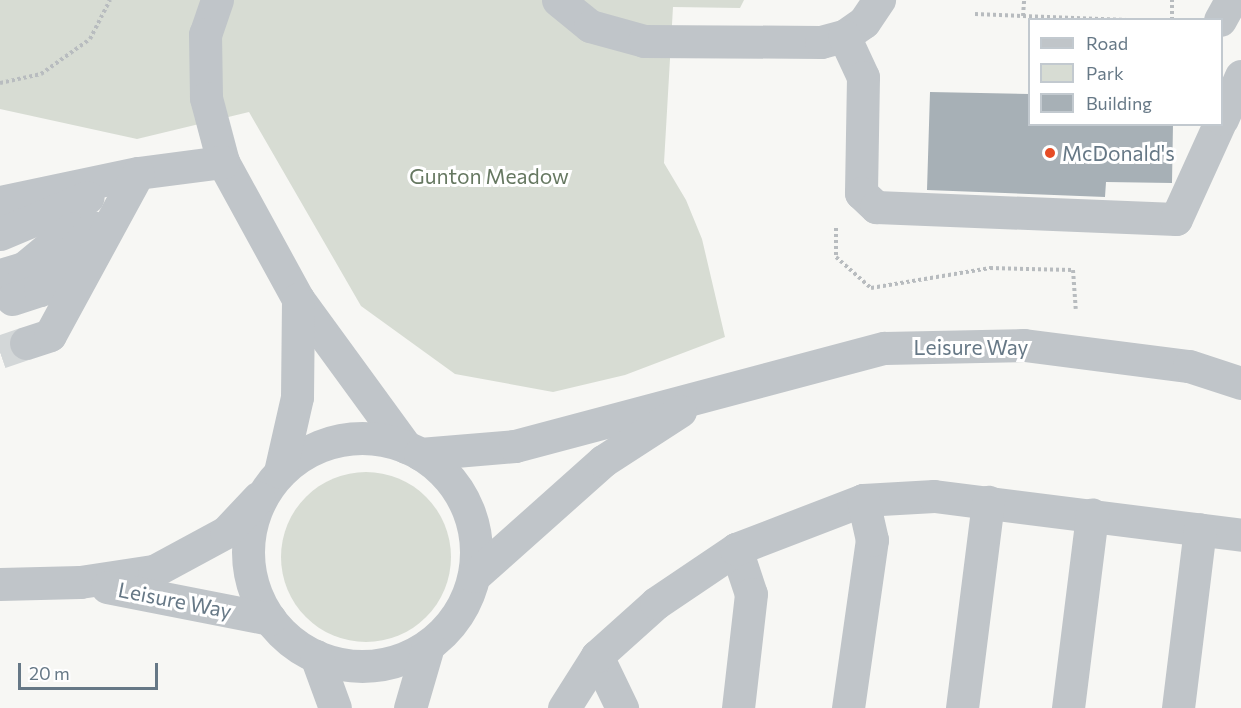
<!DOCTYPE html>
<style>
body{margin:0}
#map{position:relative;width:1241px;height:708px;overflow:hidden;background:#f7f7f4;font-family:Commissioner,sans-serif}
div>[style]{position:absolute}
[style*='--x']{left:calc(var(--x)*1px);top:calc(var(--y)*1px);width:calc(var(--w)*1px);rotate:calc(var(--a)*1deg)}
.green>*{inset:0;background:#d7dcd3}
.round{border-radius:50%}
.building>*{inset:0;background:#a7b0b6}
.minor-tunnel>*{height:33px;margin-top:-16.5px;transform-origin:0;background:repeating-linear-gradient(90deg,#d3d7d8 0 33px,transparent 0 49px)}
.path>*{height:4px;margin-top:-2px;transform-origin:0;background:repeating-linear-gradient(90deg,#b8bcbf 0 3px,transparent 0 6px)}
.minor>*{height:33px;margin:-16.5px;padding:0 16.5px;transform-origin:16.5px;border-radius:16.5px;background:#c0c5c9}
.minor>.ring{margin:-16.5px;padding:0;box-sizing:content-box;background:none;border:33px solid #c0c5c9;border-radius:50%}
.dots>*{width:16px;height:16px;translate:-50% -50%;box-sizing:border-box;border:3px solid #fff;border-radius:50%}
span{translate:-50% -50%;white-space:nowrap;text-align:center;line-height:1.15;-webkit-text-stroke:6px #fff;paint-order:stroke}
.poi-label{font-size:21px;color:#667886}
.left{translate:0 -50%;text-align:left}
.park-label{font-size:21px;color:#667861}
.street-label{font-size:21px;color:#667886}
.legend{position:absolute;left:1028px;top:18px;width:195px;height:108px;box-sizing:border-box;background:#fff;border:2px solid #c2c9cf;margin:0;padding:8px 10px;list-style:none;font-size:18px;color:#667886}
.legend li{display:flex;align-items:center;gap:12px;height:30px}
.legend b{width:30px;border:2px solid #c2c9cf}
.scale{position:absolute;left:18px;top:663px;width:140px;height:27px;box-sizing:border-box;border:3px solid #667886;border-top:0;padding-left:8px;font-size:18px;line-height:21px;white-space:nowrap;color:#667886;-webkit-text-stroke:4px #fff;paint-order:stroke}
</style>
<div id="map">
<div class="green">
<div style="clip-path:polygon(0 0,744px 0,740px 8px,673px 7px,664px 163px,686px 200px,702px 239px,725px 337px,625px 375px,553px 392px,455px 374px,361px 306px,249px 112px,137px 139px,0 109px)"></div>
<div class="round" style="left:281px;top:472px;width:170px;height:170px"></div>
</div>
<div class="building">
<div style="clip-path:polygon(930px 92px,1029px 94px,1029px 124px,1173px 124px,1172px 183px,1106px 182px,1105px 197px,927px 190px)"></div>
</div>
<div class="minor-tunnel">
<div style="--x:0;--y:352;--w:28;--a:-19"></div>
</div>
<div class="path">
<div style="--x:975;--y:14;--w:152;--a:2.3"></div>
<div style="--x:1023;--y:16;--w:16;--a:-86"></div>
<div style="--x:1172;--y:20;--w:20;--a:-90"></div>
<div style="--x:0;--y:83;--w:42;--a:-12.4"></div>
<div style="--x:41;--y:74;--w:60;--a:-35.5"></div>
<div style="--x:90;--y:39;--w:44;--a:-62.9"></div>
<div style="--x:836;--y:228;--w:29;--a:90"></div>
<div style="--x:836;--y:257;--w:47;--a:41.5"></div>
<div style="--x:871;--y:288;--w:121;--a:-9.5"></div>
<div style="--x:990;--y:268;--w:83;--a:1.4"></div>
<div style="--x:1073;--y:270;--w:39;--a:86"></div>
</div>
<div class="minor">
<div style="--x:217;--y:0;--w:36;--a:109"></div>
<div style="--x:205;--y:34;--w:64;--a:89.1"></div>
<div style="--x:206;--y:98;--w:66;--a:75.1"></div>
<div style="--x:223;--y:162;--w:156;--a:61.3"></div>
<div style="--x:298;--y:299;--w:183;--a:53.9"></div>
<div style="--x:558;--y:0;--w:41;--a:39.1"></div>
<div style="--x:590;--y:26;--w:56;--a:15.5"></div>
<div style="--x:644;--y:41;--w:177;--a:0.3"></div>
<div style="--x:821;--y:42;--w:24;--a:-15"></div>
<div style="--x:844;--y:36;--w:24;--a:-35"></div>
<div style="--x:864;--y:22;--w:27;--a:-56"></div>
<div style="--x:1220;--y:20;--w:23;--a:-61"></div>
<div style="--x:844;--y:36;--w:45;--a:65.1"></div>
<div style="--x:863;--y:77;--w:116;--a:91"></div>
<div style="--x:861;--y:193;--w:21;--a:43"></div>
<div style="--x:876;--y:207;--w:300;--a:2.3"></div>
<div style="--x:1176;--y:219;--w:104;--a:-65.6"></div>
<div style="--x:1222;--y:119;--w:47;--a:-66.2"></div>
<div style="--x:0;--y:202;--w:141;--a:-11.9"></div>
<div style="--x:138;--y:173;--w:86;--a:-7.4"></div>
<div style="--x:0;--y:234;--w:95;--a:-22.8"></div>
<div style="--x:4;--y:274;--w:21;--a:-17"></div>
<div style="--x:24;--y:268;--w:62;--a:-39.8"></div>
<div style="--x:12;--y:299;--w:29;--a:-18"></div>
<div style="--x:40;--y:290;--w:82;--a:-49.9"></div>
<div style="--x:26;--y:343;--w:25;--a:-18"></div>
<div style="--x:50;--y:335;--w:184;--a:-61.5"></div>
<div class="ring" style="left:248px;top:438px;width:195px;height:195px"></div>
<div style="--x:420;--y:454;--w:95;--a:-4.8"></div>
<div style="--x:515;--y:446;--w:382;--a:-14.9"></div>
<div style="--x:884;--y:348;--w:140;--a:-1.2"></div>
<div style="--x:1024;--y:345;--w:166;--a:7.3"></div>
<div style="--x:1189;--y:366;--w:55;--a:18.1"></div>
<div style="--x:280;--y:472;--w:77;--a:-77.2"></div>
<div style="--x:297;--y:397;--w:98;--a:-89.4"></div>
<div style="--x:736;--y:549;--w:47;--a:71.6"></div>
<div style="--x:751;--y:594;--w:115;--a:96.5"></div>
<div style="--x:474;--y:576;--w:173;--a:-41.7"></div>
<div style="--x:603;--y:461;--w:92;--a:-33"></div>
<div style="--x:0;--y:584;--w:80;--a:-1.4"></div>
<div style="--x:80;--y:582;--w:75;--a:-8.5"></div>
<div style="--x:154;--y:571;--w:82;--a:-28.4"></div>
<div style="--x:226;--y:532;--w:47;--a:-46.7"></div>
<div style="--x:107;--y:587;--w:166;--a:11.1"></div>
<div style="--x:316;--y:656;--w:55;--a:69.9"></div>
<div style="--x:597;--y:656;--w:58;--a:64.3"></div>
<div style="--x:410;--y:708;--w:65;--a:-73.8"></div>
<div style="--x:564;--y:708;--w:62;--a:-57.6"></div>
<div style="--x:597;--y:656;--w:79;--a:-41.9"></div>
<div style="--x:656;--y:603;--w:97;--a:-34"></div>
<div style="--x:736;--y:549;--w:136;--a:-21.1"></div>
<div style="--x:863;--y:500;--w:71;--a:-3.2"></div>
<div style="--x:934;--y:496;--w:309;--a:7.2"></div>
<div style="--x:848;--y:708;--w:170;--a:-81.9"></div>
<div style="--x:872;--y:540;--w:41;--a:-102.7"></div>
<div style="--x:962;--y:708;--w:208;--a:-82.8"></div>
<div style="--x:1068;--y:708;--w:195;--a:-82.9"></div>
<div style="--x:1178;--y:708;--w:180;--a:-83"></div>
</div>
<div class="dots">
<div style="left:1050px;top:153px;background:#e64c25"></div>
</div>
<div class="poi-label">
<span class="left" style="left:1062px;top:153px">McDonald's</span>
</div>
<div class="park-label">
<span style="left:489px;top:176px">Gunton Meadow</span>
</div>
<div class="street-label">
<span style="left:971px;top:347px">Leisure Way</span>
<span style="left:175px;top:600px;rotate:11deg">Leisure Way</span>
</div>
<ul class="legend">
<li><b style="height:8px;background:#c0c5c9"></b>Road</li>
<li><b style="height:16px;background:#d7dcd3"></b>Park</li>
<li><b style="height:16px;background:#a7b0b6"></b>Building</li>
</ul>
<div class="scale">20 m</div>
</div>
